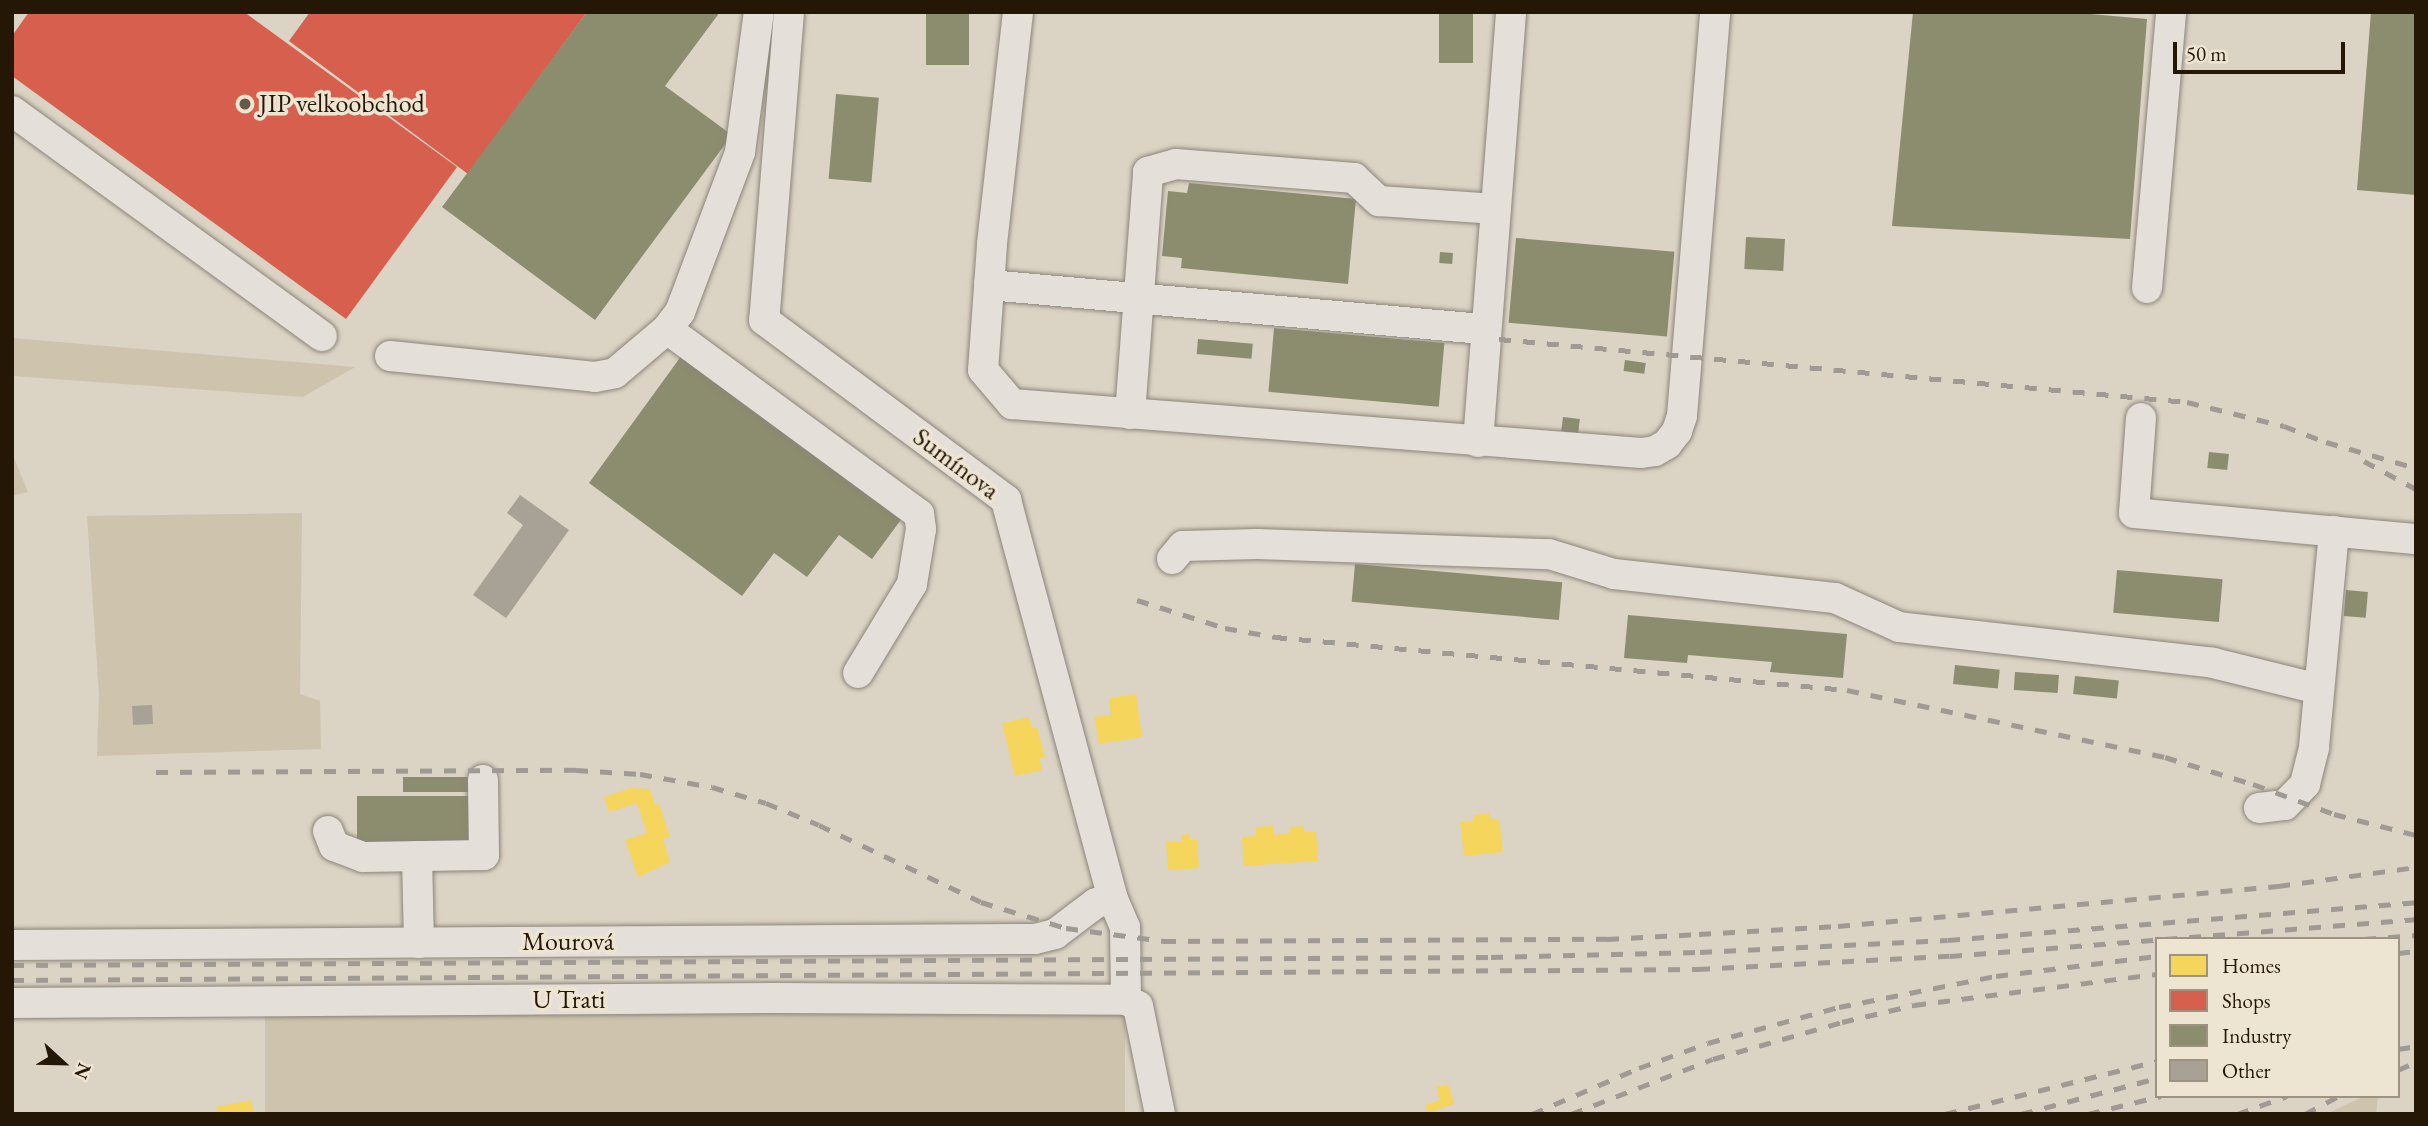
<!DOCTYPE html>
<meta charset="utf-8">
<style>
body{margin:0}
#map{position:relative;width:2428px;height:1126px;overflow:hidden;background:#dbd3c4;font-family:"EB Garamond",serif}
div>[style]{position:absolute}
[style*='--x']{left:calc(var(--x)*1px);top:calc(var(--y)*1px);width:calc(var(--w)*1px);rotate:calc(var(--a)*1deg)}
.green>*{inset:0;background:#cec3ad;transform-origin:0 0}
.homes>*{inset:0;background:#f6d55c}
.shops>*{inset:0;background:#d6604d}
.industry>*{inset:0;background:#8c8c6e;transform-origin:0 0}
.building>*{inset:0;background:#a7a196;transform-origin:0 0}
.roads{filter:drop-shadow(0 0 2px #8b857a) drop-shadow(0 0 2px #8b857a)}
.minor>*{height:30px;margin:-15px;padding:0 15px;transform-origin:15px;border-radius:15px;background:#e4dfd8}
.rail>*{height:5px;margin-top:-2.5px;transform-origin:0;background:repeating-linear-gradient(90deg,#9f9a93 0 12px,transparent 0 24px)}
.dots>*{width:19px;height:19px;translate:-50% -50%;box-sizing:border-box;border:4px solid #eee4d2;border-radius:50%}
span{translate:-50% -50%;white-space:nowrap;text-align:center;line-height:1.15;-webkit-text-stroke:7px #eee4d2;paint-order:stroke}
.poi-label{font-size:26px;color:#251706}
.left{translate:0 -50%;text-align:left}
.street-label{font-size:26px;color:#251706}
.frame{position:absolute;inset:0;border:14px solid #251706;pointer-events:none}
.legend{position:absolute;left:2155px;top:937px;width:245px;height:161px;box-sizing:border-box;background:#eee4d2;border:2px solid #9e9280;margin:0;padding:9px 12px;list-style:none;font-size:21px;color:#251706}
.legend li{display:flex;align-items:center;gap:14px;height:35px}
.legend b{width:35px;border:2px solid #9e9280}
.north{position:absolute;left:28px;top:1028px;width:70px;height:70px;-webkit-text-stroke:5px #eee4d2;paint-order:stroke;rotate:112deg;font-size:19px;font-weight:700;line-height:28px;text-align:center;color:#251706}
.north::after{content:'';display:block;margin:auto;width:24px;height:32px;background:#251706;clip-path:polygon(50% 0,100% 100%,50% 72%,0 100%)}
.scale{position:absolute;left:2173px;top:42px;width:172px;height:32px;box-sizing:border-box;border:4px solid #251706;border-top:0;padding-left:9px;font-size:21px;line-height:24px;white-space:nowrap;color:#251706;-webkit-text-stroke:5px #eee4d2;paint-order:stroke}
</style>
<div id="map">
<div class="green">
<div style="clip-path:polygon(12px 338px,355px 367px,303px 397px,12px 376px)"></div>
<div style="clip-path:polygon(12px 453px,28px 492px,12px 496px)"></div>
<div style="clip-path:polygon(302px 513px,300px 694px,320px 701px,321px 749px,97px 756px,99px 694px,87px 516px)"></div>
<div style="left:265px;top:1011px;width:860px;height:106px"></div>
<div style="clip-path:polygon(2364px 1096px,2378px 1096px,2376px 1114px,2327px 1114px)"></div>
</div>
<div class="homes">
<div style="clip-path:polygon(1136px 694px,1142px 737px,1099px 744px,1094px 717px,1111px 715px,1109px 698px)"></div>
<div style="clip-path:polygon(1029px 717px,1032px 728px,1037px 727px,1045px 757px,1039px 759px,1042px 770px,1015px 776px,1002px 723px)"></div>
<div style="clip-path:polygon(631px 788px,650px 789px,655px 805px,659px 804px,670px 837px,663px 839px,670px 862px,638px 877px,625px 840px,647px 833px,637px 803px,609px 812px,604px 797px)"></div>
<div style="clip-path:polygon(1488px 813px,1492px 819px,1499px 819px,1503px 852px,1464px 856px,1460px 822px,1474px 821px,1473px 815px)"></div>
<div style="clip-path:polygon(1273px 826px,1273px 835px,1290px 833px,1289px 827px,1304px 826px,1304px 832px,1316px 832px,1318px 861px,1244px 866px,1242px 837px,1256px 836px,1256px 827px)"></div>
<div style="clip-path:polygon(1190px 834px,1190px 840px,1197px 840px,1199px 868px,1168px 870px,1166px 842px,1182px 841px,1181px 835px)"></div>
<div style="clip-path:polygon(1448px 1084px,1454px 1104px,1428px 1113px,1425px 1105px,1440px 1100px,1436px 1087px)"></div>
<div style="clip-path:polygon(251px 1100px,254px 1114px,218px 1114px,216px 1107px)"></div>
</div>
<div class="shops">
<div style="clip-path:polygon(29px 12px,244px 12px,457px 167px,346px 319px,12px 76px,12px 36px)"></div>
<div style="clip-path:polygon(310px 12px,322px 14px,587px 12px,468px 174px,289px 41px)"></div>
</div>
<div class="industry">
<div style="clip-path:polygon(587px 12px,720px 12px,665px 86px,732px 135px,595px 320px,442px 207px)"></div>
<div style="left:926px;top:12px;width:43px;height:53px"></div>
<div style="left:1439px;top:12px;width:34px;height:51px"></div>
<div style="clip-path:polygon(1913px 12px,2068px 12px,2147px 19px,2130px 239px,1892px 226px)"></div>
<div style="clip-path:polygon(2371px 12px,2416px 12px,2416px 195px,2357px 190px)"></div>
<div style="left:836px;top:94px;width:43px;height:85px;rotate:5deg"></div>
<div style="clip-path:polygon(1189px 183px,1356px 199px,1348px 284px,1181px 268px,1182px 258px,1162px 256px,1168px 191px,1187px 193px)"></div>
<div style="left:1746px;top:237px;width:39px;height:32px;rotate:3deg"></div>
<div style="left:1516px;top:238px;width:159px;height:85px;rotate:5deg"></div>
<div style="left:1440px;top:252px;width:13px;height:11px;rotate:4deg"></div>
<div style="left:1274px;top:328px;width:171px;height:64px;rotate:5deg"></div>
<div style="left:1198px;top:339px;width:55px;height:15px;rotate:5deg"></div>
<div style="clip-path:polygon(682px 355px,903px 517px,872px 559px,839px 535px,807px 577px,774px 553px,742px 596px,589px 483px)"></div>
<div style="left:1625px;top:360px;width:21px;height:11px;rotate:8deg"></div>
<div style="left:1563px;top:417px;width:17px;height:14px;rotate:7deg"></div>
<div style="left:2209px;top:452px;width:20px;height:16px;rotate:6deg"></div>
<div style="left:1355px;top:564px;width:208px;height:38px;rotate:5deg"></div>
<div style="left:2117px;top:570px;width:106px;height:43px;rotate:5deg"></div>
<div style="left:2346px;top:590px;width:22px;height:26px;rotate:5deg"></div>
<div style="clip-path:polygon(1628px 615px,1847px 634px,1843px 678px,1770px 672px,1772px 662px,1688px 655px,1687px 663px,1624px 658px)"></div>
<div style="left:1955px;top:665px;width:45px;height:19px;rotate:6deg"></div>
<div style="left:2015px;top:672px;width:44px;height:18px;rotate:4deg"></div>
<div style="left:2075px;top:676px;width:44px;height:18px;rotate:6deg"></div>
<div style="left:473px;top:777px;width:15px;height:70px;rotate:90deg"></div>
<div style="left:473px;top:796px;width:49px;height:116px;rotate:90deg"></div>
</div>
<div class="building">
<div style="clip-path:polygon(520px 495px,569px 530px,506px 618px,473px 595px,523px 525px,507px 513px)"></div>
<div style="left:152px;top:705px;width:19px;height:20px;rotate:87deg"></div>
</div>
<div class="roads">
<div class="minor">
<div style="--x:789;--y:12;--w:309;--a:94.6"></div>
<div style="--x:764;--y:320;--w:302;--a:36.6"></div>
<div style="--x:1006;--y:500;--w:413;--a:75"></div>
<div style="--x:1113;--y:899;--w:30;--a:67"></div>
<div style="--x:1125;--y:927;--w:73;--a:89.2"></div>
<div style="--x:1126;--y:1000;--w:13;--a:27"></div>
<div style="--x:1138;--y:1006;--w:110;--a:78.5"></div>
<div style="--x:1018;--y:12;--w:234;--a:96.4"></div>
<div style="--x:992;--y:245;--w:125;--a:94.1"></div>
<div style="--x:983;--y:370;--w:45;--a:49.5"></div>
<div style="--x:1012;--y:404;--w:631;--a:4.45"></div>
<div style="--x:1641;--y:453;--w:14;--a:-8"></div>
<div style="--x:1655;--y:451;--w:14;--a:-30"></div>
<div style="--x:1667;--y:444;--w:16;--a:-52"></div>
<div style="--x:1677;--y:431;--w:16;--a:-72"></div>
<div style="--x:1682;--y:416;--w:405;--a:-85.3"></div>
<div style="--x:12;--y:111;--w:383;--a:36"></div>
<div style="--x:989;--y:285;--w:499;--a:5.1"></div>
<div style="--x:2147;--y:288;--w:277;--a:-85"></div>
<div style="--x:667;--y:329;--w:313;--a:36.3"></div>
<div style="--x:919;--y:514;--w:15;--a:82"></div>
<div style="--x:921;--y:529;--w:56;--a:99.3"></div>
<div style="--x:912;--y:584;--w:104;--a:121.2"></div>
<div style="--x:390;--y:356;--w:206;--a:5.8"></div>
<div style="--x:595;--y:377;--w:20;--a:-11"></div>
<div style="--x:615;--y:373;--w:68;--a:-40.2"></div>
<div style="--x:667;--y:329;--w:21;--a:-53"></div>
<div style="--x:680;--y:312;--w:171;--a:-69.4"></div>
<div style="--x:740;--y:152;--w:141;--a:-82.3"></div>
<div style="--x:1130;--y:414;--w:243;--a:-85.7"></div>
<div style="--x:1148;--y:172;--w:29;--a:-16"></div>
<div style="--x:1176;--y:164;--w:179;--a:4.5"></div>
<div style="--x:1354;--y:178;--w:34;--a:43"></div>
<div style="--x:1379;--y:201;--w:117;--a:3.9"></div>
<div style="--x:2141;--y:418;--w:95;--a:94.2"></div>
<div style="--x:2134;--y:513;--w:283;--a:5.3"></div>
<div style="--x:1478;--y:442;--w:431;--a:-85.6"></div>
<div style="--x:1172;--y:559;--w:17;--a:-50"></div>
<div style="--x:1183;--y:546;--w:74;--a:-1.5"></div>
<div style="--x:1257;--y:544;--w:292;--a:2"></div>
<div style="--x:1549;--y:554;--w:68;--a:17.1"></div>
<div style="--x:1614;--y:574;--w:222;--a:6.2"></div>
<div style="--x:1835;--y:598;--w:70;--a:24.4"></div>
<div style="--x:1899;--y:627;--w:316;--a:6.5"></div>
<div style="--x:2213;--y:663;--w:109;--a:13.8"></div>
<div style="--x:2259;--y:808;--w:26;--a:-7"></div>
<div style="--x:2285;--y:805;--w:29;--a:-46"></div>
<div style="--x:2305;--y:784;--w:38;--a:-76"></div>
<div style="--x:2314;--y:747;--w:217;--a:-84.7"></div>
<div style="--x:328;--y:831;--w:16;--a:68"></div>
<div style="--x:334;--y:846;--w:31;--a:21"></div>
<div style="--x:363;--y:857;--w:121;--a:-0.9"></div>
<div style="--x:484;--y:855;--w:75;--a:-90.8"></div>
<div style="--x:417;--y:856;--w:87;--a:88.7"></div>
<div style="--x:12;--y:945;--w:1023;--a:-0.34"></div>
<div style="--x:1035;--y:939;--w:21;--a:-14"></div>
<div style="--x:1055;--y:934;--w:51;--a:-37.1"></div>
<div style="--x:1096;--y:903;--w:17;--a:-13"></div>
<div style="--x:12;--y:1003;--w:760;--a:-0.38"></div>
<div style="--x:772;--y:998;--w:354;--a:0.3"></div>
</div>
</div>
<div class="rail">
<div style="--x:1499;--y:339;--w:691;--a:5.23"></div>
<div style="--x:2187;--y:402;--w:100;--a:13.9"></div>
<div style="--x:2284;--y:426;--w:45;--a:20.9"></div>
<div style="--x:2326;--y:442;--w:94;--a:16.1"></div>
<div style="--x:2364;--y:461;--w:59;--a:28.3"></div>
<div style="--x:1137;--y:600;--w:92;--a:17.7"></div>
<div style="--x:1225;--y:628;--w:51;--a:10.2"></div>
<div style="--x:1275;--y:637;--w:574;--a:5.29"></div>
<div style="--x:1847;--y:690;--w:325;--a:11.9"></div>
<div style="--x:2165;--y:757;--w:92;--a:17.1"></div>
<div style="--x:2253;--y:784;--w:86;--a:20.3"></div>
<div style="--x:2334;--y:814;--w:85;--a:14.4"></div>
<div style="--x:156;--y:772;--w:420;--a:-0.3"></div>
<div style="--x:576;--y:770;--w:64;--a:3.6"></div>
<div style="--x:640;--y:774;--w:73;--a:10.2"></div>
<div style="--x:712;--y:787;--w:56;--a:16.5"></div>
<div style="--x:766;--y:803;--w:57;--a:22.5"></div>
<div style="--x:819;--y:825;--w:179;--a:25.4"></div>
<div style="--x:981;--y:902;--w:89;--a:17"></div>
<div style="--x:1066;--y:928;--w:99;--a:7.6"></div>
<div style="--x:1164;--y:941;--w:443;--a:-0.3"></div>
<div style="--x:1607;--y:939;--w:92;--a:-3.1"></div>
<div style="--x:1699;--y:934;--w:139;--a:-3.3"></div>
<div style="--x:1838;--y:926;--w:442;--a:-5.2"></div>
<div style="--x:2278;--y:886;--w:139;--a:-7.8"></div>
<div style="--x:2364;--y:939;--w:52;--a:-4.4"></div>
<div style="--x:2398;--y:953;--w:18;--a:-6"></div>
<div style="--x:12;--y:965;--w:1479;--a:-0.31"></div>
<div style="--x:1491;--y:957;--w:209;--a:-1.4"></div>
<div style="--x:1700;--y:952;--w:248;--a:-2.8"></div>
<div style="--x:1948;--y:940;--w:470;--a:-4.6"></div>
<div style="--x:12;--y:980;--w:1686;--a:-0.37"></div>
<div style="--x:1698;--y:969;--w:252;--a:-3"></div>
<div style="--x:1950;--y:956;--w:467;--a:-4.5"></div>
<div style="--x:2398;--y:1049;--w:18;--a:-9"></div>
<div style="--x:2398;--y:1070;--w:20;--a:-24"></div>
<div style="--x:1532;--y:1114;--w:116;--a:-23.3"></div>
<div style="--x:1639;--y:1068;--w:73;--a:-19.9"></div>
<div style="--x:1708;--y:1043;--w:136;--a:-15.4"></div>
<div style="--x:1839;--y:1007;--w:160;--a:-11.2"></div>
<div style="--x:1996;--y:976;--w:162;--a:-7.1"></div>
<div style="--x:1571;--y:1114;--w:152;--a:-21.2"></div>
<div style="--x:1713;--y:1059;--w:134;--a:-16"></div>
<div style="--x:1842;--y:1022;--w:74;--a:-13.3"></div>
<div style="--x:1914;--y:1005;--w:245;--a:-7.3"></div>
<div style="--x:1945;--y:1114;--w:219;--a:-14"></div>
<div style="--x:2021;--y:1114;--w:141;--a:-14.8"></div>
<div style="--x:2088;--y:1114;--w:75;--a:-13.9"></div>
<div style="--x:2237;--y:1114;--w:53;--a:-19.8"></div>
<div style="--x:2305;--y:1114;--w:38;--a:-28"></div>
</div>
<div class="dots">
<div style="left:245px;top:104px;background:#655948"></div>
</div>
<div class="poi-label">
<span class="left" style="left:259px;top:104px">JIP velkoobchod</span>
</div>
<div class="street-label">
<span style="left:956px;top:464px;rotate:37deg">Sumínova</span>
<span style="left:568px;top:942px">Mourová</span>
<span style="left:569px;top:1000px">U Trati</span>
</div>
<div class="frame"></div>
<ul class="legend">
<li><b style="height:19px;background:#f6d55c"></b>Homes</li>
<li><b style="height:19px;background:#d6604d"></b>Shops</li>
<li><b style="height:19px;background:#8c8c6e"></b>Industry</li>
<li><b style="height:19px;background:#a7a196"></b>Other</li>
</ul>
<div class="north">N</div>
<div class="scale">50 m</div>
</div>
